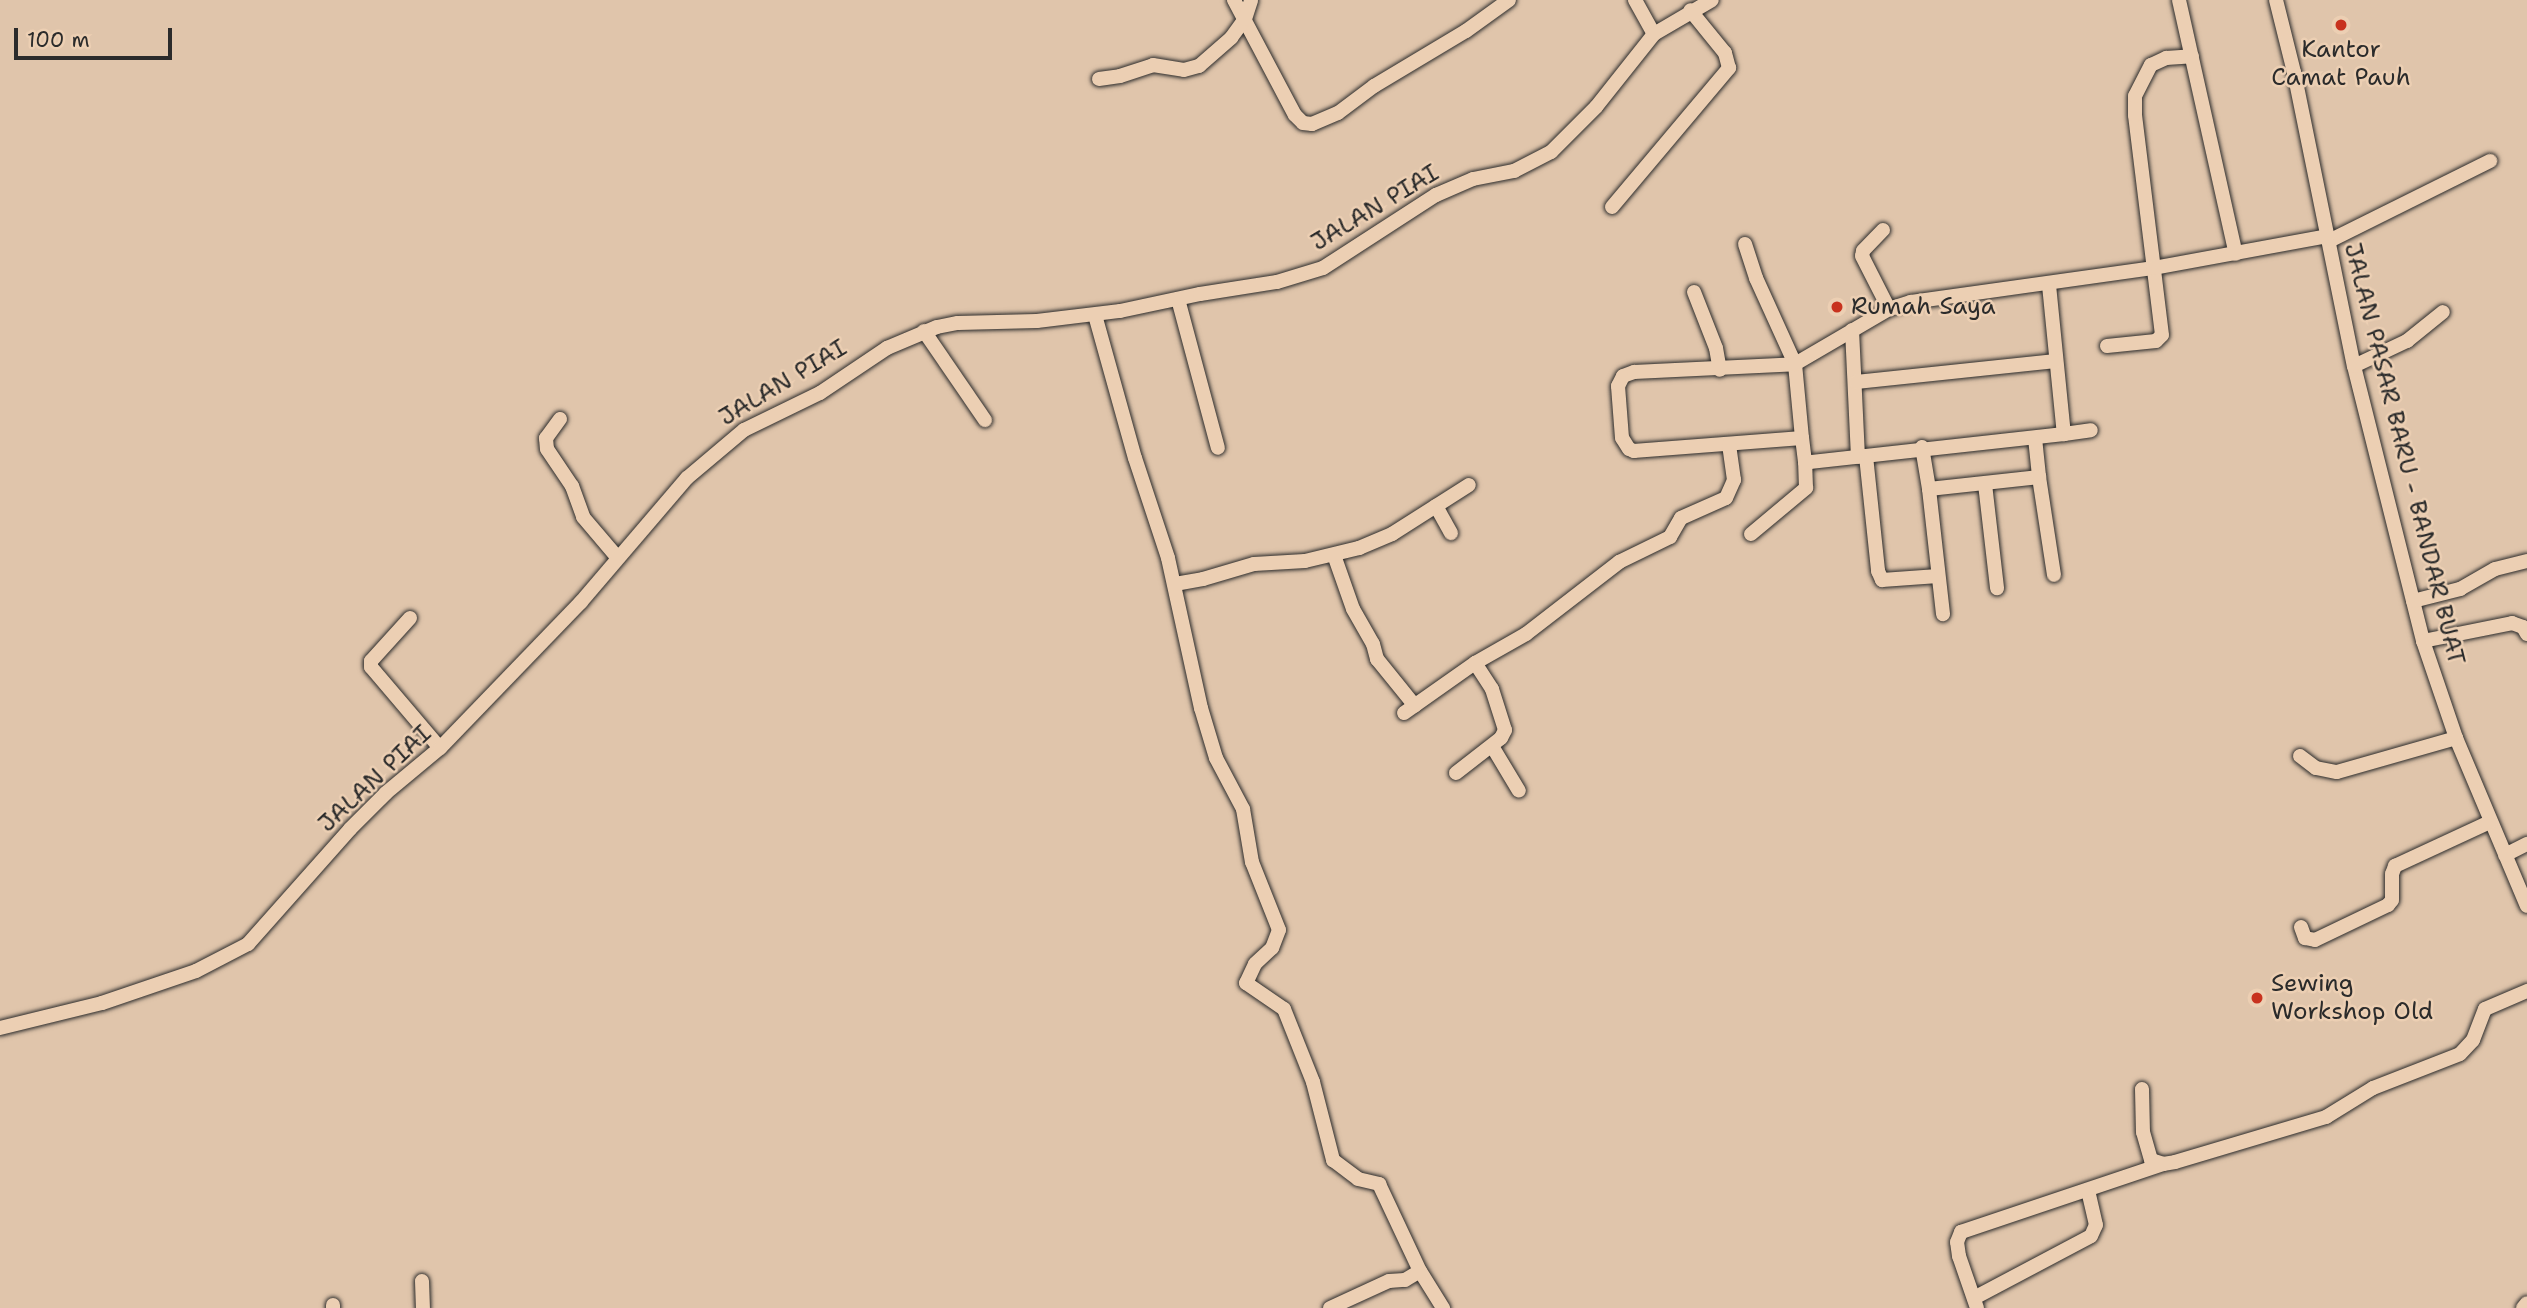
<!DOCTYPE html>
<style>
body{margin:0}
#map{position:relative;width:2527px;height:1308px;overflow:hidden;background:#e0c5ab;font-family:"Shantell Sans",sans-serif}
div>[style]{position:absolute}
[style*='--x']{left:calc(var(--x)*1px);top:calc(var(--y)*1px);width:calc(var(--w)*1px);rotate:calc(var(--a)*1deg)}
.roads{filter:drop-shadow(0 0 2px #2b2b2b) drop-shadow(0 0 2px #2b2b2b)}
.minor>*{height:14px;margin:-7px;padding:0 7px;transform-origin:7px;border-radius:7px;background:#eccfb3}
.dots>*{width:19px;height:19px;translate:-50% -50%;box-sizing:border-box;border:4px solid #eccfb3;border-radius:50%}
span{translate:-50% -50%;white-space:nowrap;text-align:center;line-height:1.15;-webkit-text-stroke:5px #eccfb3;paint-order:stroke}
.poi-label{font-size:24px;color:#2b2b2b}
.left{translate:0 -50%;text-align:left}
.street-label{font-size:24px;color:#2b2b2b}
.scale{position:absolute;left:14px;top:28px;width:158px;height:32px;box-sizing:border-box;border:4px solid #2b2b2b;border-top:0;padding-left:9px;font-size:21px;line-height:24px;white-space:nowrap;color:#2b2b2b;-webkit-text-stroke:5px #eccfb3;paint-order:stroke}
</style>
<div id="map">
<div class="roads">
<div class="minor">
<div style="--x:1234;--y:0;--w:130;--a:62.1"></div>
<div style="--x:1295;--y:115;--w:11;--a:45"></div>
<div style="--x:1303;--y:123;--w:9;--a:6"></div>
<div style="--x:1312;--y:124;--w:28;--a:-23"></div>
<div style="--x:1338;--y:113;--w:45;--a:-36.9"></div>
<div style="--x:1374;--y:86;--w:107;--a:-30.9"></div>
<div style="--x:1466;--y:31;--w:53;--a:-35.8"></div>
<div style="--x:1635;--y:0;--w:39;--a:61"></div>
<div style="--x:2179;--y:0;--w:260;--a:77.4"></div>
<div style="--x:2276;--y:0;--w:74;--a:76"></div>
<div style="--x:2294;--y:72;--w:300;--a:78.5"></div>
<div style="--x:2354;--y:366;--w:284;--a:75.9"></div>
<div style="--x:2423;--y:641;--w:102;--a:71.2"></div>
<div style="--x:2456;--y:738;--w:182;--a:67.1"></div>
<div style="--x:1099;--y:79;--w:21;--a:-8"></div>
<div style="--x:1120;--y:76;--w:35;--a:-18"></div>
<div style="--x:1153;--y:65;--w:31;--a:9"></div>
<div style="--x:1184;--y:70;--w:16;--a:-15"></div>
<div style="--x:1199;--y:66;--w:43;--a:-41.2"></div>
<div style="--x:1231;--y:38;--w:24;--a:-54"></div>
<div style="--x:1245;--y:19;--w:20;--a:-72"></div>
<div style="--x:1612;--y:207;--w:182;--a:-49.9"></div>
<div style="--x:1729;--y:68;--w:16;--a:-105"></div>
<div style="--x:1725;--y:53;--w:55;--a:-129.1"></div>
<div style="--x:1883;--y:230;--w:29;--a:134"></div>
<div style="--x:1863;--y:251;--w:5;--a:101"></div>
<div style="--x:1862;--y:256;--w:59;--a:63"></div>
<div style="--x:2329;--y:241;--w:180;--a:-26.4"></div>
<div style="--x:1745;--y:244;--w:36;--a:72"></div>
<div style="--x:1756;--y:278;--w:94;--a:65.6"></div>
<div style="--x:1795;--y:364;--w:74;--a:84.6"></div>
<div style="--x:2049;--y:285;--w:150;--a:84.3"></div>
<div style="--x:2064;--y:434;--w:27;--a:-8"></div>
<div style="--x:1694;--y:292;--w:60;--a:68.6"></div>
<div style="--x:1716;--y:348;--w:22;--a:80"></div>
<div style="--x:1178;--y:299;--w:154;--a:75"></div>
<div style="--x:1095;--y:315;--w:148;--a:74.4"></div>
<div style="--x:1135;--y:458;--w:105;--a:71.7"></div>
<div style="--x:1168;--y:558;--w:154;--a:77.6"></div>
<div style="--x:1201;--y:708;--w:52;--a:73.3"></div>
<div style="--x:1216;--y:758;--w:58;--a:62.1"></div>
<div style="--x:1243;--y:809;--w:54;--a:80.4"></div>
<div style="--x:1252;--y:862;--w:73;--a:68.3"></div>
<div style="--x:1279;--y:930;--w:19;--a:111"></div>
<div style="--x:1272;--y:948;--w:23;--a:137"></div>
<div style="--x:1255;--y:964;--w:21;--a:115"></div>
<div style="--x:1246;--y:983;--w:46;--a:34.4"></div>
<div style="--x:1284;--y:1009;--w:79;--a:68.3"></div>
<div style="--x:1313;--y:1082;--w:81;--a:75.6"></div>
<div style="--x:1333;--y:1160;--w:31;--a:37"></div>
<div style="--x:1358;--y:1179;--w:22;--a:13"></div>
<div style="--x:1379;--y:1184;--w:96;--a:64.8"></div>
<div style="--x:1420;--y:1271;--w:44;--a:58.1"></div>
<div style="--x:1852;--y:330;--w:127;--a:87.3"></div>
<div style="--x:924;--y:331;--w:108;--a:55.6"></div>
<div style="--x:2107;--y:346;--w:49;--a:-5.8"></div>
<div style="--x:2156;--y:341;--w:8;--a:-45"></div>
<div style="--x:2162;--y:335;--w:222;--a:-97"></div>
<div style="--x:2135;--y:115;--w:19;--a:-90"></div>
<div style="--x:2135;--y:96;--w:35;--a:-63"></div>
<div style="--x:2151;--y:65;--w:17;--a:-25"></div>
<div style="--x:2166;--y:58;--w:26;--a:-4"></div>
<div style="--x:2354;--y:366;--w:59;--a:-25.3"></div>
<div style="--x:2407;--y:341;--w:46;--a:-38.9"></div>
<div style="--x:1856;--y:382;--w:201;--a:-6"></div>
<div style="--x:560;--y:419;--w:24;--a:126"></div>
<div style="--x:546;--y:438;--w:11;--a:85"></div>
<div style="--x:547;--y:449;--w:45;--a:56"></div>
<div style="--x:572;--y:486;--w:33;--a:70"></div>
<div style="--x:583;--y:517;--w:52;--a:49.6"></div>
<div style="--x:2064;--y:434;--w:256;--a:173.7"></div>
<div style="--x:1810;--y:462;--w:5;--a:180"></div>
<div style="--x:1805;--y:462;--w:24;--a:-97"></div>
<div style="--x:1802;--y:438;--w:169;--a:175.6"></div>
<div style="--x:1634;--y:451;--w:5;--a:-158"></div>
<div style="--x:1629;--y:449;--w:13;--a:-122"></div>
<div style="--x:1622;--y:438;--w:52;--a:-94.4"></div>
<div style="--x:1618;--y:386;--w:11;--a:-63"></div>
<div style="--x:1623;--y:376;--w:12;--a:-20"></div>
<div style="--x:1634;--y:372;--w:161;--a:-2.8"></div>
<div style="--x:1795;--y:364;--w:109;--a:-30.3"></div>
<div style="--x:1889;--y:309;--w:23;--a:-18"></div>
<div style="--x:1911;--y:302;--w:244;--a:-8"></div>
<div style="--x:2153;--y:268;--w:177;--a:-10.4"></div>
<div style="--x:2035;--y:438;--w:39;--a:84"></div>
<div style="--x:1922;--y:447;--w:43;--a:80.5"></div>
<div style="--x:1929;--y:489;--w:111;--a:-6.2"></div>
<div style="--x:2039;--y:477;--w:99;--a:81.3"></div>
<div style="--x:1866;--y:456;--w:116;--a:84"></div>
<div style="--x:1878;--y:571;--w:10;--a:66"></div>
<div style="--x:1882;--y:580;--w:56;--a:-4.1"></div>
<div style="--x:1985;--y:484;--w:105;--a:83.4"></div>
<div style="--x:1929;--y:489;--w:126;--a:83.6"></div>
<div style="--x:1436;--y:506;--w:31;--a:61"></div>
<div style="--x:1751;--y:534;--w:72;--a:-39.9"></div>
<div style="--x:1806;--y:488;--w:26;--a:-92"></div>
<div style="--x:1334;--y:555;--w:57;--a:70.6"></div>
<div style="--x:1353;--y:609;--w:40;--a:60.3"></div>
<div style="--x:1373;--y:644;--w:16;--a:75"></div>
<div style="--x:1377;--y:659;--w:60;--a:51"></div>
<div style="--x:1175;--y:584;--w:28;--a:-10"></div>
<div style="--x:1203;--y:579;--w:53;--a:-16.4"></div>
<div style="--x:1254;--y:564;--w:51;--a:-3.4"></div>
<div style="--x:1305;--y:561;--w:56;--a:-13.5"></div>
<div style="--x:1359;--y:548;--w:36;--a:-23"></div>
<div style="--x:1392;--y:534;--w:91;--a:-32.5"></div>
<div style="--x:2413;--y:601;--w:49;--a:-14.3"></div>
<div style="--x:2460;--y:589;--w:40;--a:-29.7"></div>
<div style="--x:2495;--y:569;--w:33;--a:-14"></div>
<div style="--x:410;--y:618;--w:58;--a:132.2"></div>
<div style="--x:371;--y:661;--w:6;--a:90"></div>
<div style="--x:371;--y:667;--w:106;--a:49.6"></div>
<div style="--x:2423;--y:641;--w:91;--a:-11.4"></div>
<div style="--x:2512;--y:623;--w:12;--a:20"></div>
<div style="--x:2523;--y:627;--w:8;--a:60"></div>
<div style="--x:1404;--y:713;--w:87;--a:-35.2"></div>
<div style="--x:1475;--y:663;--w:59;--a:-29.6"></div>
<div style="--x:1526;--y:634;--w:118;--a:-37.7"></div>
<div style="--x:1619;--y:562;--w:57;--a:-26.1"></div>
<div style="--x:1670;--y:537;--w:22;--a:-60"></div>
<div style="--x:1681;--y:518;--w:49;--a:-24"></div>
<div style="--x:1726;--y:498;--w:20;--a:-66"></div>
<div style="--x:1734;--y:480;--w:36;--a:-98"></div>
<div style="--x:1492;--y:746;--w:52;--a:59"></div>
<div style="--x:2300;--y:756;--w:20;--a:37"></div>
<div style="--x:2316;--y:768;--w:21;--a:11"></div>
<div style="--x:2337;--y:772;--w:124;--a:-15.9"></div>
<div style="--x:1456;--y:773;--w:57;--a:-37.9"></div>
<div style="--x:1501;--y:738;--w:9;--a:-63"></div>
<div style="--x:1505;--y:730;--w:43;--a:-107.6"></div>
<div style="--x:1492;--y:689;--w:31;--a:-123"></div>
<div style="--x:2505;--y:855;--w:25;--a:-27"></div>
<div style="--x:2301;--y:927;--w:12;--a:70"></div>
<div style="--x:2305;--y:938;--w:10;--a:11"></div>
<div style="--x:2315;--y:940;--w:81;--a:-25.6"></div>
<div style="--x:2388;--y:905;--w:6;--a:-51"></div>
<div style="--x:2392;--y:900;--w:26;--a:-90"></div>
<div style="--x:2392;--y:874;--w:9;--a:-69"></div>
<div style="--x:2395;--y:866;--w:105;--a:-24.9"></div>
<div style="--x:0;--y:1028;--w:105;--a:-13.8"></div>
<div style="--x:102;--y:1003;--w:99;--a:-18.8"></div>
<div style="--x:196;--y:971;--w:59;--a:-27.4"></div>
<div style="--x:248;--y:944;--w:154;--a:-48.4"></div>
<div style="--x:350;--y:829;--w:51;--a:-45"></div>
<div style="--x:386;--y:793;--w:70;--a:-39.8"></div>
<div style="--x:440;--y:748;--w:203;--a:-46"></div>
<div style="--x:581;--y:602;--w:163;--a:-49.5"></div>
<div style="--x:687;--y:478;--w:75;--a:-40.1"></div>
<div style="--x:744;--y:430;--w:85;--a:-26"></div>
<div style="--x:820;--y:393;--w:81;--a:-33.9"></div>
<div style="--x:887;--y:348;--w:54;--a:-22.8"></div>
<div style="--x:937;--y:327;--w:21;--a:-11"></div>
<div style="--x:958;--y:323;--w:79;--a:-1.5"></div>
<div style="--x:1037;--y:321;--w:84;--a:-6.9"></div>
<div style="--x:1120;--y:311;--w:82;--a:-12"></div>
<div style="--x:1200;--y:294;--w:78;--a:-8.9"></div>
<div style="--x:1277;--y:282;--w:48;--a:-16.9"></div>
<div style="--x:1323;--y:268;--w:135;--a:-32.9"></div>
<div style="--x:1436;--y:195;--w:40;--a:-23.4"></div>
<div style="--x:1473;--y:179;--w:42;--a:-11"></div>
<div style="--x:1514;--y:171;--w:42;--a:-27.2"></div>
<div style="--x:1551;--y:152;--w:64;--a:-45"></div>
<div style="--x:1596;--y:107;--w:93;--a:-51.5"></div>
<div style="--x:1654;--y:34;--w:67;--a:-30.4"></div>
<div style="--x:2142;--y:1089;--w:43;--a:88.7"></div>
<div style="--x:2143;--y:1132;--w:29;--a:74"></div>
<div style="--x:2151;--y:1160;--w:13;--a:18"></div>
<div style="--x:2163;--y:1164;--w:12;--a:-9"></div>
<div style="--x:2175;--y:1162;--w:158;--a:-16.6"></div>
<div style="--x:2326;--y:1117;--w:55;--a:-31.7"></div>
<div style="--x:2373;--y:1088;--w:93;--a:-21.3"></div>
<div style="--x:2460;--y:1054;--w:19;--a:-47"></div>
<div style="--x:2473;--y:1040;--w:33;--a:-69"></div>
<div style="--x:2485;--y:1009;--w:46;--a:-23.2"></div>
<div style="--x:422;--y:1281;--w:27;--a:88"></div>
<div style="--x:1974;--y:1298;--w:132;--a:-27.9"></div>
<div style="--x:2091;--y:1236;--w:12;--a:-66"></div>
<div style="--x:2096;--y:1225;--w:36;--a:-103"></div>
<div style="--x:333;--y:1305;--w:3;--a:90"></div>
<div style="--x:1330;--y:1308;--w:65;--a:-24.6"></div>
<div style="--x:1389;--y:1281;--w:16;--a:-4"></div>
<div style="--x:1405;--y:1280;--w:17;--a:-31"></div>
<div style="--x:1977;--y:1308;--w:55;--a:-109.1"></div>
<div style="--x:1959;--y:1256;--w:14;--a:-98"></div>
<div style="--x:1957;--y:1242;--w:11;--a:-68"></div>
<div style="--x:1961;--y:1232;--w:213;--a:-18.6"></div>
<div style="--x:2523;--y:1308;--w:6;--a:-51"></div>
</div>
</div>
<div class="dots">
<div style="left:2341px;top:25px;background:#c8321e"></div>
<div style="left:1837px;top:307px;background:#c8321e"></div>
<div style="left:2257px;top:998px;background:#c8321e"></div>
</div>
<div class="poi-label">
<span style="left:2341px;top:64px">Kantor<br>Camat Pauh</span>
<span class="left" style="left:1851px;top:307px">Rumah Saya</span>
<span class="left" style="left:2271px;top:998px">Sewing<br>Workshop Old</span>
</div>
<div class="street-label">
<span style="left:1375px;top:208px;rotate:-31deg">JALAN PIAI</span>
<span style="left:783px;top:383px;rotate:-31deg">JALAN PIAI</span>
<span style="left:2404px;top:454px;rotate:76deg">JALAN PASAR BARU - BANDAR BUAT</span>
<span style="left:375px;top:779px;rotate:-43deg">JALAN PIAI</span>
</div>
<div class="scale">100 m</div>
</div>
